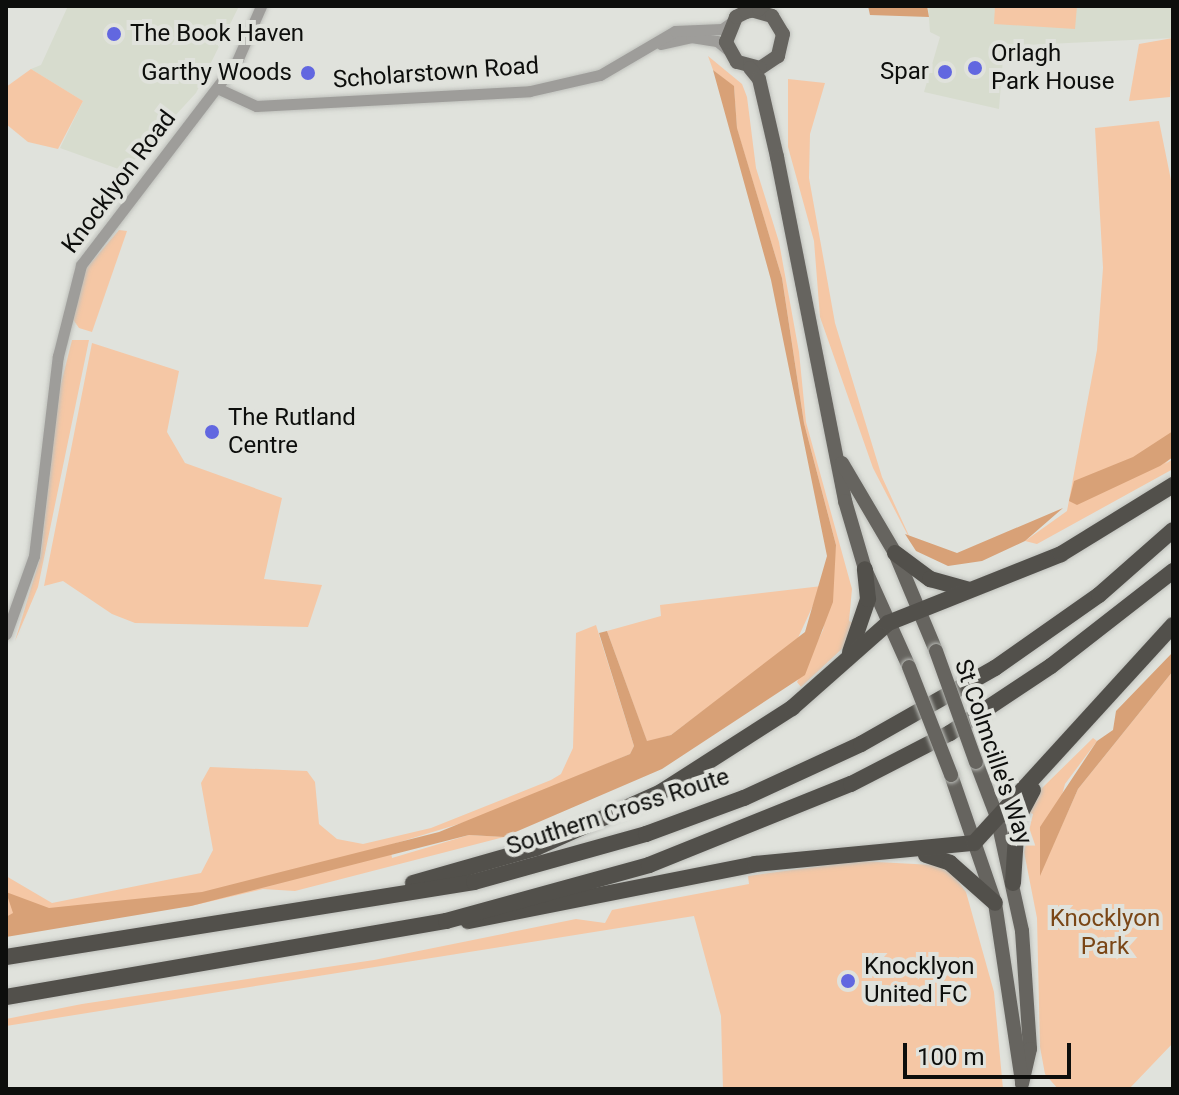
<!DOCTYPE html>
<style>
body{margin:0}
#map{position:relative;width:1179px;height:1095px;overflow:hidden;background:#e0e2dc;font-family:Roboto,sans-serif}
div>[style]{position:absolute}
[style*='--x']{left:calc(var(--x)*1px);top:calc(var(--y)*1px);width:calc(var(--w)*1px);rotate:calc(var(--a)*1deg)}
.built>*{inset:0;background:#d7dcce}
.green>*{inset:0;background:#f5c7a5}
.forest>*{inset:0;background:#d8a177}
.roads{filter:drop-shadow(0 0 2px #bec0bb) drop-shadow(0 0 2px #bec0bb)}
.minor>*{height:11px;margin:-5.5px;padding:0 5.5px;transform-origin:5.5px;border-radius:5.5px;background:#9e9d9a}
.major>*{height:14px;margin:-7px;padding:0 7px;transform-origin:7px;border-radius:7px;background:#66645f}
.highway>*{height:16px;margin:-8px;padding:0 8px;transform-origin:8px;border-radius:8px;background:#52504b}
.bridges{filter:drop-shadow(0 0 2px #bec0bb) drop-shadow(0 0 2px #bec0bb)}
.major-bridge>*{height:14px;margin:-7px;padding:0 7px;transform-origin:7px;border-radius:7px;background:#66645f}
.dots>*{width:22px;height:22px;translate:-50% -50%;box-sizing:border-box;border:4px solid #e0e2dc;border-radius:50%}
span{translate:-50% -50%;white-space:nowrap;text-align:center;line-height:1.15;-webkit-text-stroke:8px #e0e2dc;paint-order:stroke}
.poi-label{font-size:24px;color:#0d0e0c}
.left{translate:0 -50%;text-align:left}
.right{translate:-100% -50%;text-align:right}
.street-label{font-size:24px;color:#0d0e0c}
.park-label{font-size:24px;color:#7a4616}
.frame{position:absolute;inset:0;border:8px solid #0d0e0c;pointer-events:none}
.scale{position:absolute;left:903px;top:1043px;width:168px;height:36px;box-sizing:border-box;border:4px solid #0d0e0c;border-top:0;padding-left:10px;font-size:24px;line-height:28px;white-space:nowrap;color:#0d0e0c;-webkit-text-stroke:6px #e0e2dc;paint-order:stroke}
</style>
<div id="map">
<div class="built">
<div style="clip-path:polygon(68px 6px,239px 6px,196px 93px,124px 171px,60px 148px,83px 101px,31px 69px,41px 65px)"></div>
<div style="clip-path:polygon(928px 6px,1173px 6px,1173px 38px,1004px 46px,999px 109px,924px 92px,940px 37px,930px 32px)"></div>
</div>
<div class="green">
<div style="clip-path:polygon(995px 6px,1077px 6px,1075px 29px,994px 24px)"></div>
<div style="clip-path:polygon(1173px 38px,1170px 97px,1129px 101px,1139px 44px)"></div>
<div style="clip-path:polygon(708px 56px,742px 84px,747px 97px,756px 168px,779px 242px,799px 352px,806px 422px,852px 589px,849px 621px,856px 624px,844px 647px,801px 687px,797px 682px,823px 630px,836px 545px,804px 423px,782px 278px,737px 129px,734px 87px,713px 70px)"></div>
<div style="clip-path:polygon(31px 69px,83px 101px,58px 149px,28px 142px,6px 124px,6px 87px)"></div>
<div style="clip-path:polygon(788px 79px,825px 83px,810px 134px,809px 178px,835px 323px,882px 477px,916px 551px,873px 468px,820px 317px,814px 241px,788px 147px)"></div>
<div style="clip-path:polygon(1159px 121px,1173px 190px,1173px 456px,1165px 464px,1173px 459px,1173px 469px,1037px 544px,1025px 541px,1067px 511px,1097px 350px,1103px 268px,1095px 128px)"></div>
<div style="clip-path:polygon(119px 230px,127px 231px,92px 332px,79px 328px,72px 318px,84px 271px)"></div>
<div style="clip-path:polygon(72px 340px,89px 340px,38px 587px,15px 641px,41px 555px,58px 396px)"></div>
<div style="clip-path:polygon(92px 343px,179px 371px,167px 432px,185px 463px,282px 498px,264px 579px,322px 585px,308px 627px,135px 623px,112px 614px,63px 581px,44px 586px)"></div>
<div style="clip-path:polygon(822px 586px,797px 640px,671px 735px,647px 742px,607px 631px,661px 616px,660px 605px)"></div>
<div style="clip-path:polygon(596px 625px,634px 746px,630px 754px,485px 816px,390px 845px,392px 858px,469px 835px,504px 837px,295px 891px,263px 889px,191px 906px,6px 929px,6px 876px,52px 903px,201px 873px,213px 850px,201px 783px,210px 767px,307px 771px,315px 782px,319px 824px,337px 839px,363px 844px,431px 828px,551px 780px,561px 774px,573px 748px,576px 633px)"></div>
<div style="clip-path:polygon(1173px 671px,1173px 1043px,1129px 1089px,1058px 1089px,1045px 1074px,1040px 1047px,1037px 918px,1024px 852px,1033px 814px,1027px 811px,1041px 789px,1093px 738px,1097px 741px,1065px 784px,1041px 872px,1078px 789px)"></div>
<div style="clip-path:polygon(859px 861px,933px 865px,949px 870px,966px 892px,994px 992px,1003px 1089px,723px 1089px,721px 1016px,694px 916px,6px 1026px,6px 1019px,82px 1004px,374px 960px,576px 919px,605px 923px,612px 910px,749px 884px,748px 876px)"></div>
</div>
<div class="forest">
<div style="clip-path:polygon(868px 6px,927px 6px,929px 17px,870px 15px)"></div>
<div style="clip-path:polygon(713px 70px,734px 86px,737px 128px,782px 278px,804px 423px,836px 545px,833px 602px,805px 675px,662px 769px,504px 837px,469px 835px,191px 906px,6px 937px,6px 917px,13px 913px,6px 892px,49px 908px,202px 892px,439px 832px,630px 754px,634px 746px,599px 633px,607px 631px,647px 741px,671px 735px,805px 632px,827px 556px,771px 280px)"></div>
<div style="clip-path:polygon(1173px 431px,1173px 457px,1160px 466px,1077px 505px,1069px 501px,1074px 481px,1133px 457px)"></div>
<div style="clip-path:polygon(1063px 508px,1025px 541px,982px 561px,948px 566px,916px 551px,905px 534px,957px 553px)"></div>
<div style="clip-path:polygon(1173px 652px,1173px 671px,1078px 789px,1040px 876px,1040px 827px,1097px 741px,1113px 730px,1116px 711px)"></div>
</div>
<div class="roads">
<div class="minor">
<div style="--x:661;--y:44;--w:31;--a:-13"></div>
<div style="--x:691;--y:37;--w:26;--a:9"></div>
<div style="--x:717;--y:41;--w:13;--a:39"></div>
<div style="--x:217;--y:88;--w:43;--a:24.8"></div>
<div style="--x:256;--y:106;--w:274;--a:-3.1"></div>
<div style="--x:530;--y:91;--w:72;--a:-12.9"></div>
<div style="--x:600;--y:75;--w:87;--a:-30.4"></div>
<div style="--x:675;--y:31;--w:47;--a:-2.4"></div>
<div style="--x:722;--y:29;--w:12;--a:-35"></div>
<div style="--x:6;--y:634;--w:83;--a:-70.3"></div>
<div style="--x:34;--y:556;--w:201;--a:-83.2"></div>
<div style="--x:58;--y:356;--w:94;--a:-75.8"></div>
<div style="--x:81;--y:265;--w:257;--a:-52.6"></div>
<div style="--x:237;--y:61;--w:60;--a:-66.4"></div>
</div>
<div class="major">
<div style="--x:751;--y:10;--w:22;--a:16"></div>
<div style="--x:772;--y:16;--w:21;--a:59"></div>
<div style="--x:783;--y:34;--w:23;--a:103"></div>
<div style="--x:778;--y:56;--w:22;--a:146"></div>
<div style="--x:760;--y:68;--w:24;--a:-165"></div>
<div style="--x:737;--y:62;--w:23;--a:-119"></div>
<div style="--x:726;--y:42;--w:27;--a:-68"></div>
<div style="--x:736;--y:17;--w:11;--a:-27"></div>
<div style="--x:746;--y:12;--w:13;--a:-13"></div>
<div style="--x:759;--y:9;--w:4;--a:-45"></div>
<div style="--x:750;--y:68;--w:14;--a:51"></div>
<div style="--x:759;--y:79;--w:80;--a:77"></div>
<div style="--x:777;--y:157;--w:351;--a:78.8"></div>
<div style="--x:845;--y:501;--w:71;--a:73.6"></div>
<div style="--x:865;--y:569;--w:107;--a:65.8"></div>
<div style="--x:842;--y:463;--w:104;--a:59.5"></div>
<div style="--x:895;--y:553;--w:106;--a:67.3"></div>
<div style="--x:976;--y:762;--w:59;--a:69.1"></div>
<div style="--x:997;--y:817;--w:117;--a:77.6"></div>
<div style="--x:1022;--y:931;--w:118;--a:86.1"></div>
<div style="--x:1030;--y:1049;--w:36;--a:103"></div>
<div style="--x:951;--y:775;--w:135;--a:71"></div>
<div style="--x:995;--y:903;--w:180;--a:81.4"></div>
</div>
<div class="highway">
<div style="--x:895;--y:553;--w:44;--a:36.6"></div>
<div style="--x:930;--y:579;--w:41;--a:15.4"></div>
<div style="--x:850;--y:652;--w:56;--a:-71.2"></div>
<div style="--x:868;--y:599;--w:30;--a:-96"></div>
<div style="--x:926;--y:855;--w:25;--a:18"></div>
<div style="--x:950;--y:863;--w:60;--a:41.6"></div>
<div style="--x:413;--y:883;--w:128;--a:-15.9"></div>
<div style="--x:536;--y:848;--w:137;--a:-24.1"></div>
<div style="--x:661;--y:792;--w:156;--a:-32.7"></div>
<div style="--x:792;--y:708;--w:128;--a:-41.5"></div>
<div style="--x:888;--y:623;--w:186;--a:-21.7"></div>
<div style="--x:1061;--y:554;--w:132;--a:-31.6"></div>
<div style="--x:1013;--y:883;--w:63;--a:-86.4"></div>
<div style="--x:1017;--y:820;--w:34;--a:-62"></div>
<div style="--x:468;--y:921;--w:293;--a:-11.2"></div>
<div style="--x:755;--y:864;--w:220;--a:-5.5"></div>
<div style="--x:974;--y:843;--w:295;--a:-47.6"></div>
<div style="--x:6;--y:957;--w:474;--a:-9.1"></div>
<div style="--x:474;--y:882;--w:179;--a:-15.6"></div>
<div style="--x:646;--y:834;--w:104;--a:-20.2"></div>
<div style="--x:744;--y:798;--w:129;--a:-24.8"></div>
<div style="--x:861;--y:744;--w:154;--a:-29.6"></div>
<div style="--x:995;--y:668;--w:127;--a:-35.1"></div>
<div style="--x:1099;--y:595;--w:98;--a:-41.3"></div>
<div style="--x:6;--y:997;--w:447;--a:-9.8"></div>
<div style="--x:446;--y:921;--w:211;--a:-15.4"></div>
<div style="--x:649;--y:865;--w:218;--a:-21.9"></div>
<div style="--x:851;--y:784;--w:111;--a:-27.3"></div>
<div style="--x:950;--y:733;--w:121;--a:-33.6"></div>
<div style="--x:1051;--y:666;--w:155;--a:-37.9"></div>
</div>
</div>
<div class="bridges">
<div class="major-bridge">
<div style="--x:936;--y:651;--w:118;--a:70.2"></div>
<div style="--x:909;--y:667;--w:116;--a:68.7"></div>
</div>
</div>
<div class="dots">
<div style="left:114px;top:34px;background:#6267e0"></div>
<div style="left:975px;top:68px;background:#6267e0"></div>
<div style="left:945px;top:72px;background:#6267e0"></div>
<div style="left:308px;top:73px;background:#6267e0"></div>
<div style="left:212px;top:432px;background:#6267e0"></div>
<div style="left:848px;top:981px;background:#6267e0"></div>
</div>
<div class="poi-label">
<span class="left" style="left:130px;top:34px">The Book Haven</span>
<span class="left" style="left:991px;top:68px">Orlagh<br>Park House</span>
<span class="right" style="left:929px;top:72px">Spar</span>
<span class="right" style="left:292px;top:73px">Garthy Woods</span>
<span class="left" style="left:228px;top:432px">The Rutland<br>Centre</span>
<span class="left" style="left:864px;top:981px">Knocklyon<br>United FC</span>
</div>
<div class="street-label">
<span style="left:436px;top:73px;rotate:-4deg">Scholarstown Road</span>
<span style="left:119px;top:182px;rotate:-53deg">Knocklyon Road</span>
<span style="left:993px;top:752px;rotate:71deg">St Colmcille's Way</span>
<span style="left:618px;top:812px;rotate:-18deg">Southern Cross Route</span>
</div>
<div class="park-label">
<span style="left:1105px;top:933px">Knocklyon<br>Park</span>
</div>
<div class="frame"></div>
<div class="scale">100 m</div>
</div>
